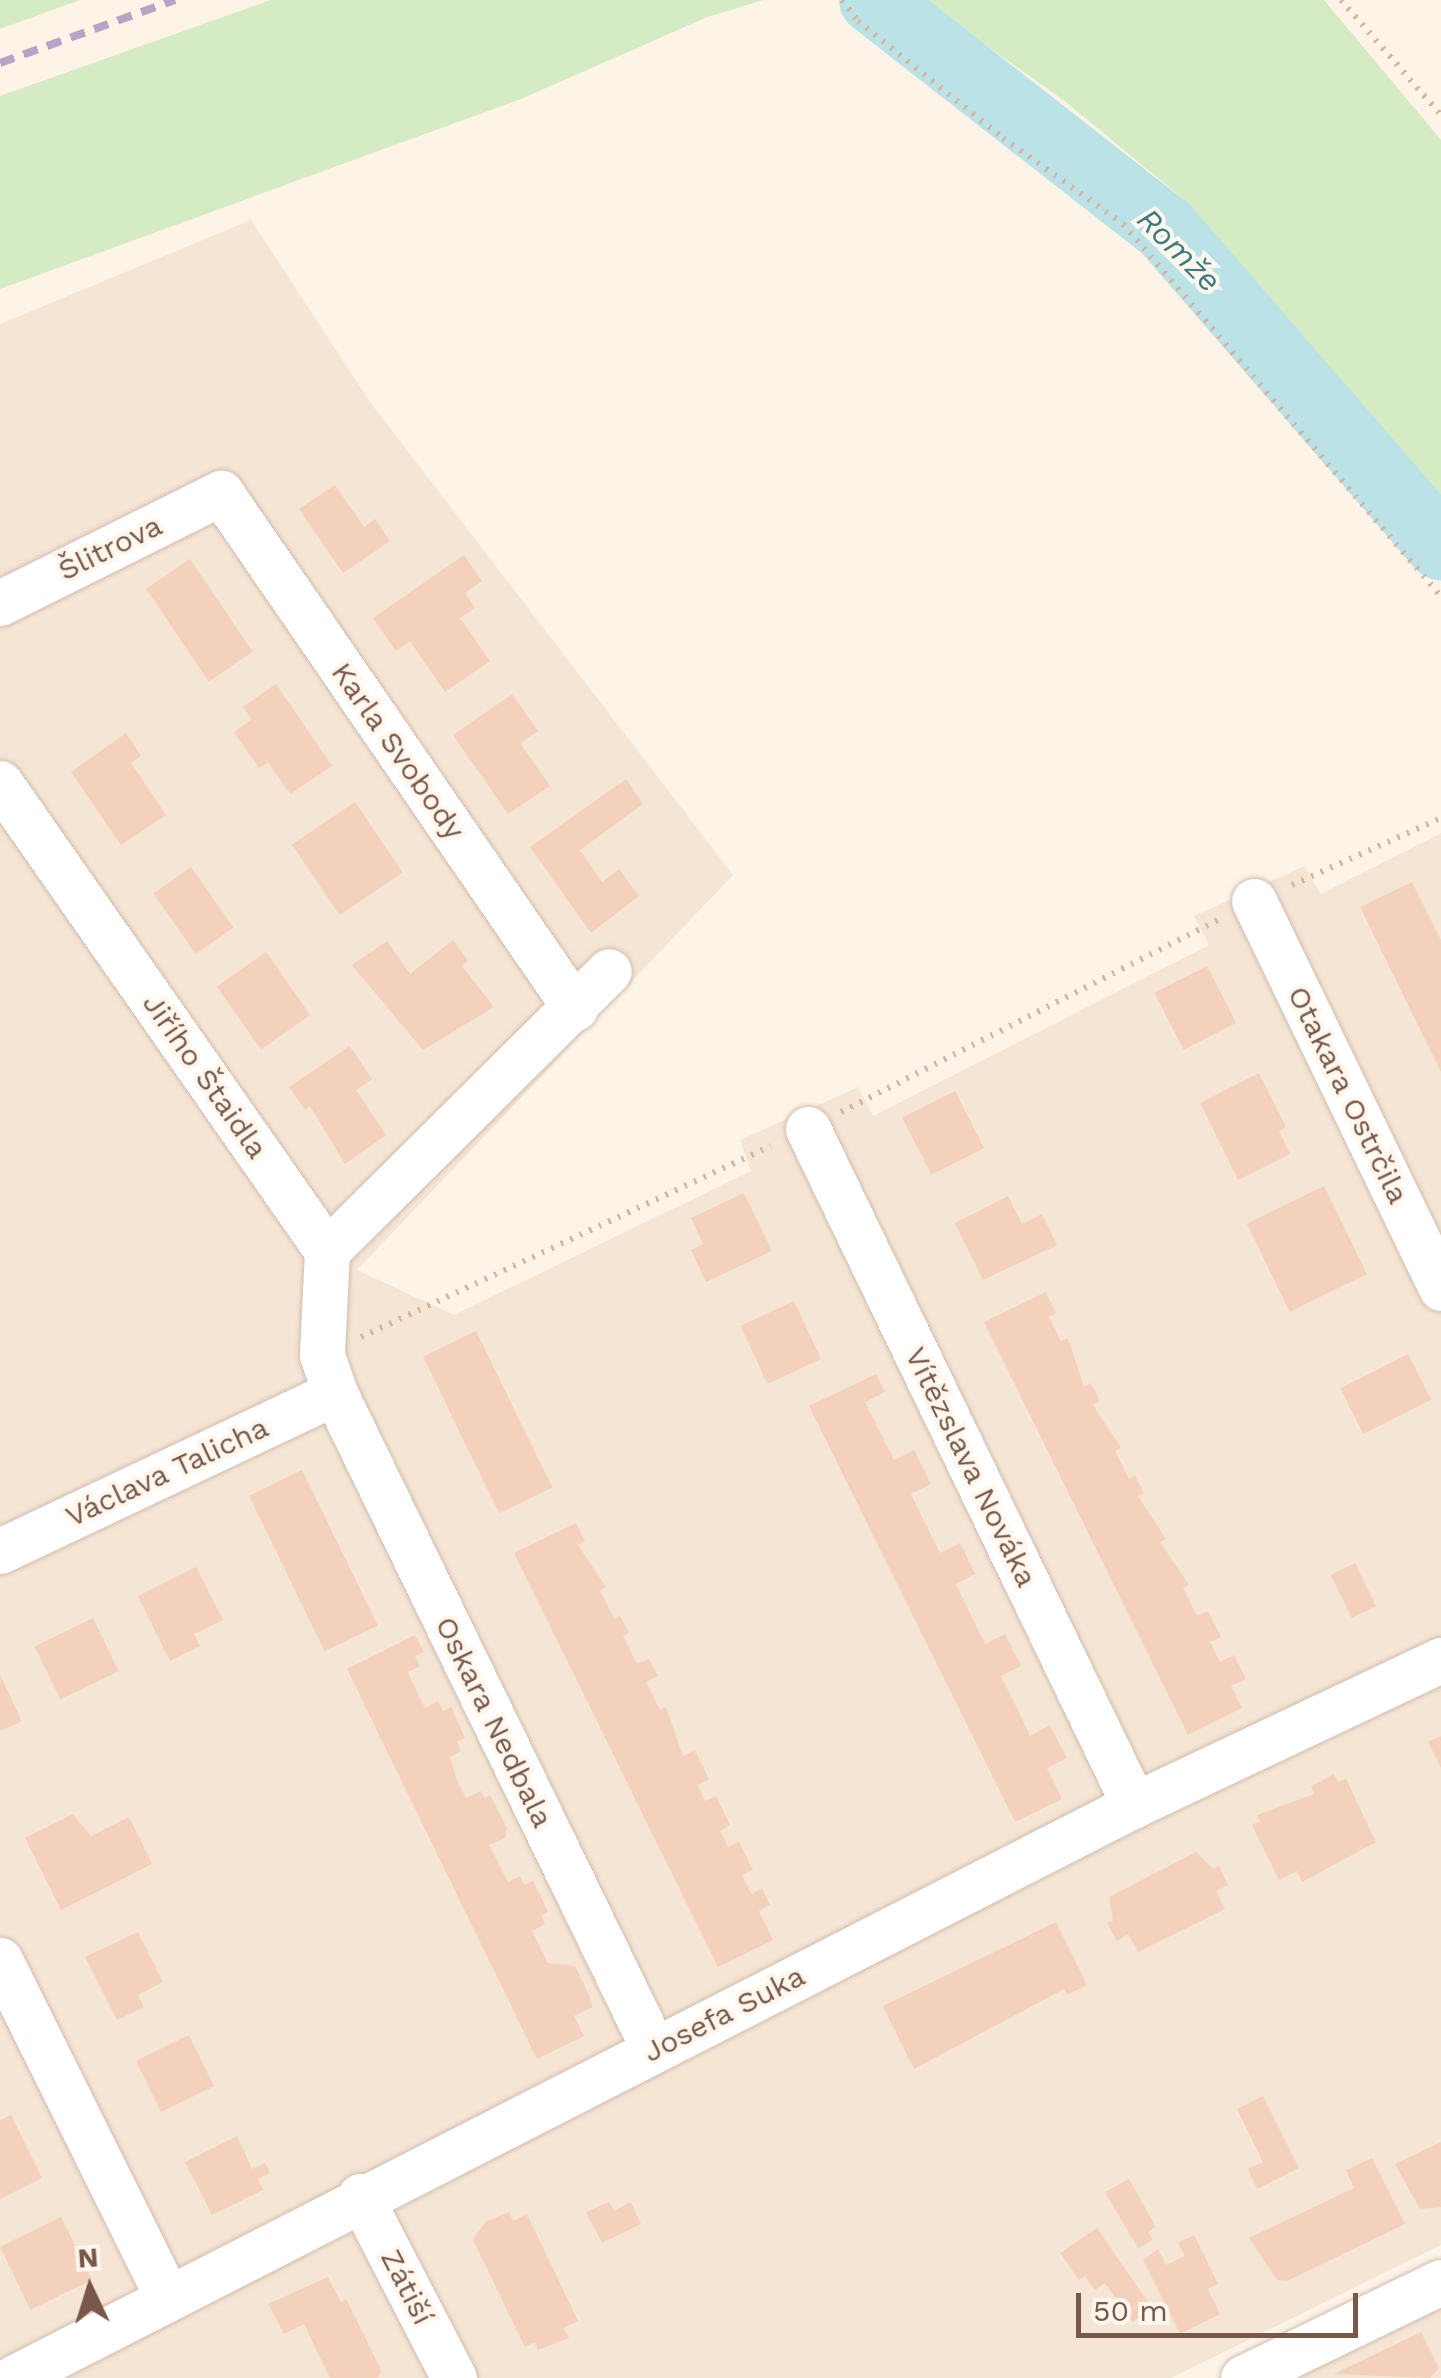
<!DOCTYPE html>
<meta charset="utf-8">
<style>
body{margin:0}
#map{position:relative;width:1441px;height:2378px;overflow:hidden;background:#fdf3e6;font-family:"Work Sans",sans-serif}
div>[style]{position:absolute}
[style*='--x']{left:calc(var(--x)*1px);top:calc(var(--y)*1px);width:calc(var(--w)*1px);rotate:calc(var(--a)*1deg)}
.residential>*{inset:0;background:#f5e5d4}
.green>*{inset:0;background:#d5ebc4}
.river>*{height:68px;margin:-34px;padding:0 34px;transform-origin:34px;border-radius:34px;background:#bae2e7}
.building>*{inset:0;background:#f3d1bd;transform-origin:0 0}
.path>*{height:6px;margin-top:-3px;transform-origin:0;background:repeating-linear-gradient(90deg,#d8b4a0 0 2.5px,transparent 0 10.5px)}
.roads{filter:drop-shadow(0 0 2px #d1bcae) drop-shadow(0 0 2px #d1bcae)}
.minor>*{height:45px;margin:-22.5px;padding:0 22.5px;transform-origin:22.5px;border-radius:22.5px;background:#fff}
.rail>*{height:8px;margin-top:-4px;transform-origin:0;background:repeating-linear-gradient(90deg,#b6a4c7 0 15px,transparent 0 25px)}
span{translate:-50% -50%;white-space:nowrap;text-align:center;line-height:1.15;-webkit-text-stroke:8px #fff7ed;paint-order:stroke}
.street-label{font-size:30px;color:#77584a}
.water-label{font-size:32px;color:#407b83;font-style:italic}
.north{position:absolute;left:40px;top:2238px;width:100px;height:100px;-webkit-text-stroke:8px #fff7ed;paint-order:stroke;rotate:356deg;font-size:28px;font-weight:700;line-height:40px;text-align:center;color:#77584a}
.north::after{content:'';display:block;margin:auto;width:35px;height:45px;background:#77584a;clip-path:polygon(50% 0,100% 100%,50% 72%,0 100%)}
.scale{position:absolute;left:1076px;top:2293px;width:282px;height:45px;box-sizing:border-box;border:5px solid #77584a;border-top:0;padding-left:12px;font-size:30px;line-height:35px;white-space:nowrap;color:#77584a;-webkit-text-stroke:8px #fff7ed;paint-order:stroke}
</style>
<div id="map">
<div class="residential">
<div style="clip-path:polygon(251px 220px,370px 402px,733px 875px,357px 1270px,454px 1315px,751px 1171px,740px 1140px,858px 1087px,873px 1116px,1209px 945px,1194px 916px,1304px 866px,1321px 894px,1441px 833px,1441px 2245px,1171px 2378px,0 2378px,0 324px)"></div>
<div style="clip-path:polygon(1441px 2306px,1441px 2378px,1293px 2378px)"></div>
</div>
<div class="green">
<div style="clip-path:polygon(0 0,80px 0,0 29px)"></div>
<div style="clip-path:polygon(271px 0,763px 0,705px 18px,521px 99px,0 289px,0 96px)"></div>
<div style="clip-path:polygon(922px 0,1324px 0,1441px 140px,1441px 497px,1177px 194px,1066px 102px)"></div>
</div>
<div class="river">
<div style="--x:873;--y:0;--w:372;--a:38"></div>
<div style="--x:1166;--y:229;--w:420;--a:49.1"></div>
</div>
<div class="building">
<div style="clip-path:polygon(335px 485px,364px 527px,375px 519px,390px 541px,343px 573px,299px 509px)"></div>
<div style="clip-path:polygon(464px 555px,482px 581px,465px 593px,475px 608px,460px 618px,490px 661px,445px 692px,410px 641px,396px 651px,373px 618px)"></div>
<div style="left:190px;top:559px;width:112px;height:53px;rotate:56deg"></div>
<div style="clip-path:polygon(276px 684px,332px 766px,290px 794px,268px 762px,259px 768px,234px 732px,252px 719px,243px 707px)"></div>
<div style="clip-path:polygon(512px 694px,538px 731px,520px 743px,550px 786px,508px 814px,453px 735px)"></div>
<div style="clip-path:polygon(126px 733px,141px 756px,131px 763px,166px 815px,121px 845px,71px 772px)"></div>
<div style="clip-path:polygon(626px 779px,643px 804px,580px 850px,602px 882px,619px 869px,639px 896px,591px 933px,530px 847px)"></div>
<div style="left:355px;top:802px;width:85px;height:76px;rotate:56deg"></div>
<div style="left:191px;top:867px;width:74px;height:46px;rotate:55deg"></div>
<div style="clip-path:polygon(1412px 882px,1441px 940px,1441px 1072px,1360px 907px)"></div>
<div style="clip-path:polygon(453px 940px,468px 961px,462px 966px,494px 1007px,423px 1050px,352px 965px,387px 941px,410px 974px)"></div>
<div style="left:266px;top:952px;width:77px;height:60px;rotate:55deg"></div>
<div style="left:1207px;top:966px;width:64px;height:59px;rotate:63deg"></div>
<div style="clip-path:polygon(350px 1046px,372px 1079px,356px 1090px,386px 1135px,345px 1164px,310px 1106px,305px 1110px,289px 1087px)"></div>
<div style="clip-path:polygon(1259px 1073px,1286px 1127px,1279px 1131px,1290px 1154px,1238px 1180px,1200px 1103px)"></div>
<div style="left:955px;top:1091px;width:64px;height:59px;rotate:63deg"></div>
<div style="left:1324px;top:1186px;width:98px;height:86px;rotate:64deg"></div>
<div style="clip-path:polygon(744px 1193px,772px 1251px,706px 1282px,691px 1250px,703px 1244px,691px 1218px)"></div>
<div style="clip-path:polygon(1008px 1196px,1022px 1224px,1042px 1214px,1057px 1245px,983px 1280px,955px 1223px)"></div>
<div style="clip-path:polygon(1046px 1292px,1056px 1313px,1049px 1317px,1061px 1341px,1068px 1338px,1084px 1387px,1091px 1383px,1100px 1401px,1093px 1405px,1121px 1448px,1115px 1451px,1129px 1479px,1135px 1476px,1144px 1493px,1138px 1496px,1166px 1539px,1160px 1542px,1189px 1585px,1183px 1588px,1197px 1616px,1208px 1611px,1221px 1637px,1210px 1642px,1220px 1662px,1234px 1655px,1246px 1679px,1231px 1686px,1242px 1708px,1188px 1735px,984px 1322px)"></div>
<div style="left:794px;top:1301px;width:64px;height:59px;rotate:65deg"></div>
<div style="left:476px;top:1331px;width:174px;height:59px;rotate:64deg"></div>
<div style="left:1408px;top:1354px;width:51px;height:76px;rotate:63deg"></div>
<div style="clip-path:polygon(876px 1374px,885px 1392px,865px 1402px,894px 1460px,914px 1450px,931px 1484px,911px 1494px,940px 1553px,960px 1543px,975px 1574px,956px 1584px,985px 1644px,1005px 1634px,1021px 1666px,1001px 1676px,1016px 1706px,1030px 1736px,1050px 1725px,1067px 1758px,1047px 1768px,1062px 1799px,1015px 1822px,809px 1406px)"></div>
<div style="left:302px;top:1470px;width:173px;height:59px;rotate:64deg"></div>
<div style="clip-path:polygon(576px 1523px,585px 1541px,578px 1545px,606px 1587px,600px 1590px,614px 1619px,620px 1616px,629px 1633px,623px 1636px,637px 1664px,649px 1659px,658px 1676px,646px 1682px,660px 1710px,666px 1707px,683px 1756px,695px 1750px,709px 1779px,697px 1785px,705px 1801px,716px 1796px,730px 1825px,720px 1831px,728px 1847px,739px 1842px,753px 1870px,742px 1875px,751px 1894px,762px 1888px,770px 1905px,759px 1911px,773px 1940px,718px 1967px,514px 1553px)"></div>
<div style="left:1355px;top:1563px;width:48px;height:27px;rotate:64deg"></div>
<div style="clip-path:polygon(196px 1567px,223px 1620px,194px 1634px,200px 1646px,170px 1661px,138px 1596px)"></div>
<div style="left:93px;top:1618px;width:59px;height:65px;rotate:64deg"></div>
<div style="clip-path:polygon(415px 1635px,424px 1652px,415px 1656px,420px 1666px,408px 1672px,416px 1690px,425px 1708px,438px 1701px,443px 1711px,451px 1707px,465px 1738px,457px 1742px,461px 1751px,450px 1757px,456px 1778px,466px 1798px,481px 1791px,485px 1798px,490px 1795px,507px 1828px,505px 1838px,489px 1845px,508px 1882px,520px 1876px,524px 1885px,533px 1881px,548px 1912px,541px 1915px,545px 1924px,532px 1931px,548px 1963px,575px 1966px,590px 1997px,592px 2007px,574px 2016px,584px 2036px,537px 2059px,347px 1669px)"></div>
<div style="clip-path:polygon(0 1675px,22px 1721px,0 1731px)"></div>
<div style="clip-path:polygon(1441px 1736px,1441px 1768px,1428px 1742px)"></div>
<div style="clip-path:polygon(1334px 1774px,1338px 1782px,1346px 1779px,1376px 1842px,1302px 1882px,1297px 1871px,1279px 1880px,1252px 1825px,1260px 1821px,1257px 1815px,1314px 1794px,1311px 1786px)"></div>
<div style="clip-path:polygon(73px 1814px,91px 1836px,129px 1817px,152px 1864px,61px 1910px,25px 1838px)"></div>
<div style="clip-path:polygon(1196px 1852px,1213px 1869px,1219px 1866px,1228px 1885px,1216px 1891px,1225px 1909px,1138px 1952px,1128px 1934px,1117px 1941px,1107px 1923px,1113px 1921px,1109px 1897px)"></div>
<div style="clip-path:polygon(1056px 1922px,1087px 1985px,1067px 1995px,1064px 1989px,914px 2069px,883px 2006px)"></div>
<div style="clip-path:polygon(138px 1932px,163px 1982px,138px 1995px,144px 2007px,117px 2020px,85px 1957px)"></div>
<div style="left:189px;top:2035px;width:57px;height:59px;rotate:64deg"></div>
<div style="clip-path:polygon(1263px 2096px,1299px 2168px,1257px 2189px,1248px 2169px,1263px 2162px,1237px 2109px)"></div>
<div style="clip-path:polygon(11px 2115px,42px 2178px,0 2199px,0 2120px)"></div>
<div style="clip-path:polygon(237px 2136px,252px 2169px,265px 2163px,270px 2173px,258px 2179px,263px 2190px,212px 2215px,185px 2162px)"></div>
<div style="clip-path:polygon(1441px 2142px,1441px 2207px,1420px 2209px,1395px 2164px)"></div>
<div style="clip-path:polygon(1372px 2158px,1405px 2224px,1287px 2281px,1277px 2280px,1249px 2238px,1354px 2188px,1346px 2170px)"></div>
<div style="clip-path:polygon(1129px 2179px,1156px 2227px,1148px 2232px,1153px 2240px,1138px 2248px,1105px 2192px)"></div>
<div style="clip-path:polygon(609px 2202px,614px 2211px,631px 2202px,641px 2224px,602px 2243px,586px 2212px)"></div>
<div style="clip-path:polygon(509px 2212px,513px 2221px,527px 2214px,578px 2321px,564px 2328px,569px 2338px,538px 2350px,535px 2342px,525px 2347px,473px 2240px,485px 2222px)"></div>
<div style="left:61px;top:2217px;width:70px;height:68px;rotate:64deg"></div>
<div style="clip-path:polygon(1097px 2228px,1152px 2308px,1133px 2322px,1105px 2283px,1095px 2290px,1085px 2276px,1079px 2280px,1060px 2253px)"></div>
<div style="clip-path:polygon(1194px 2235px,1218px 2284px,1208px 2289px,1220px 2314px,1180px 2334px,1143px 2260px,1158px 2249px,1166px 2265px,1185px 2256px,1178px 2243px)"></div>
<div style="clip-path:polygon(328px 2277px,341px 2302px,346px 2299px,381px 2370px,378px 2378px,330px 2378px,304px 2324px,284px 2334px,268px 2304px)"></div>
<div style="clip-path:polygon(1421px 2332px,1439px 2368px,1430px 2378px,1334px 2374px)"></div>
</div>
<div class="path">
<div style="--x:842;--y:0;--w:26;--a:53"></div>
<div style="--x:858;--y:21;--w:186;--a:38.9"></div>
<div style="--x:1003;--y:138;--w:148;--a:35.6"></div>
<div style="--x:1123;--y:224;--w:489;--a:49.5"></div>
<div style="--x:1341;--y:0;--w:152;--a:49"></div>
<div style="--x:1292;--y:885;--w:163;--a:-24.2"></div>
<div style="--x:841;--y:1112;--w:428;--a:-27"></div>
<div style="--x:361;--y:1337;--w:452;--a:-25"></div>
</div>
<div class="roads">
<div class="minor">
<div style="--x:0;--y:603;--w:247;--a:-26.5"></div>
<div style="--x:221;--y:493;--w:625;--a:55.5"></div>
<div style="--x:0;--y:783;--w:571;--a:55.06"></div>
<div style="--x:327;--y:1251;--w:104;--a:92.8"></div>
<div style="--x:322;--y:1355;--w:40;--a:71.1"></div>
<div style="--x:335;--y:1393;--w:730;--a:64.1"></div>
<div style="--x:1254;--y:901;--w:430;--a:64.2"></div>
<div style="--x:808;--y:1129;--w:751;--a:64.25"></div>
<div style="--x:327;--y:1251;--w:397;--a:-44.8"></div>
<div style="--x:0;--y:1551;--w:370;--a:-25.3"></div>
<div style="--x:0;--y:1960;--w:378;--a:63.6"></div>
<div style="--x:360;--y:2196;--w:205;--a:62.7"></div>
<div style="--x:13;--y:2378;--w:1259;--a:-27.07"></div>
<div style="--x:1134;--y:1805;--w:340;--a:-25.3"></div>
<div style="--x:1243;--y:2378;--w:220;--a:-25.9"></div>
</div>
</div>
<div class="rail">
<div style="--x:0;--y:63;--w:186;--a:-19.8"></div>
</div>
<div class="street-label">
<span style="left:110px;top:548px;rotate:-26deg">Šlitrova</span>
<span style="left:398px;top:751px;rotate:55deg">Karla Svobody</span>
<span style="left:205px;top:1076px;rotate:55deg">Jiřího Štaidla</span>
<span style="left:1348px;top:1095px;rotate:64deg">Otakara Ostrčila</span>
<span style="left:971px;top:1467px;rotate:64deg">Vítězslava Nováka</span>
<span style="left:167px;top:1472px;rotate:-25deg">Václava Talicha</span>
<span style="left:494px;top:1722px;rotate:64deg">Oskara Nedbala</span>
<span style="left:724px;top:2014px;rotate:-27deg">Josefa Suka</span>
<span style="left:407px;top:2287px;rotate:63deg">Zátiší</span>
</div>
<div class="water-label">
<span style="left:1179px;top:250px;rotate:45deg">Romže</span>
</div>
<div class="north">N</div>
<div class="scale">50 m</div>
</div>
